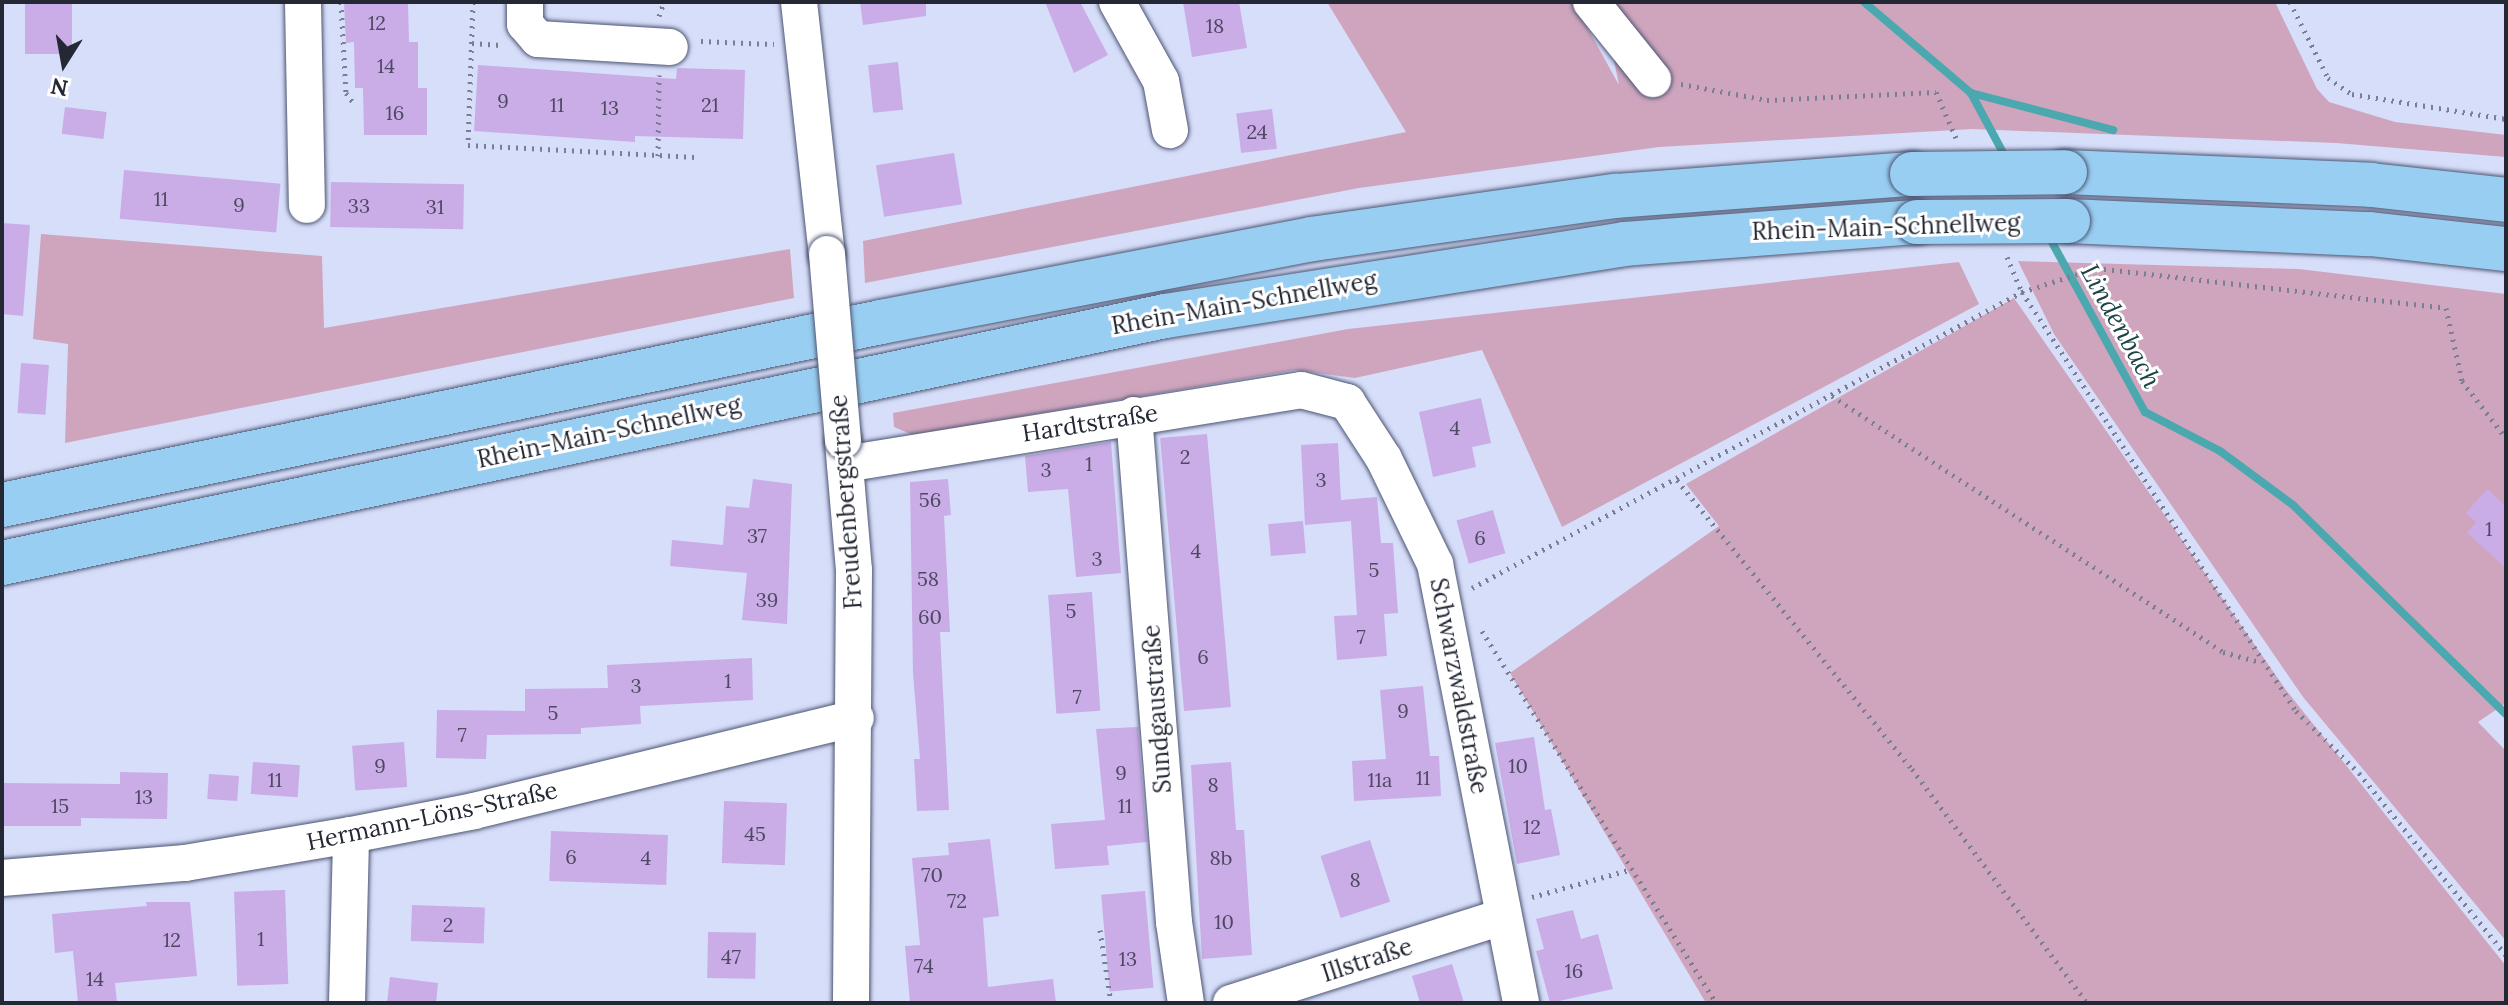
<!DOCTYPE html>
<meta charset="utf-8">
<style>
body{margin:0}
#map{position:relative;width:2508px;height:1005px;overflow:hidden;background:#d6defa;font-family:Lora,serif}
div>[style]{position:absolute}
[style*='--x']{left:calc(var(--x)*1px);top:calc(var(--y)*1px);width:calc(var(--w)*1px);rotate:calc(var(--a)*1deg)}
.green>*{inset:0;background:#cfa5be}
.stream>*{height:8px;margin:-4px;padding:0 4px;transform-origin:4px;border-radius:4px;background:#4ca8af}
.building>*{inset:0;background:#caace7;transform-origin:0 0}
.path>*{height:5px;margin-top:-2.5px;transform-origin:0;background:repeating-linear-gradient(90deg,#797e93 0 2px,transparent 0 8px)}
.roads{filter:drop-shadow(0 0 2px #4d5572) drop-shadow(0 0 2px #4d5572)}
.minor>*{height:36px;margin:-18px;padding:0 18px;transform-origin:18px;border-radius:18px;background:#fff}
.highway>*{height:44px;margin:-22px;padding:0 22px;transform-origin:22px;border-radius:22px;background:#98cef1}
.bridges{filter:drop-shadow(0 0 2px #4d5572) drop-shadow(0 0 2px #4d5572)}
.minor-bridge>*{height:36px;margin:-18px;padding:0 18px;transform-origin:18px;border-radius:18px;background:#fff}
.highway-bridge>*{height:44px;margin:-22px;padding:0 22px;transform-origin:22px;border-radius:22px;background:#98cef1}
span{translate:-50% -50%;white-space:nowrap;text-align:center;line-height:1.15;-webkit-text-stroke:6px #fff;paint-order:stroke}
.number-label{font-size:20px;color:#4e4962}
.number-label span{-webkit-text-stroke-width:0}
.street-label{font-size:24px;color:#242835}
.water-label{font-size:26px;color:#1b4549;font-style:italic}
.frame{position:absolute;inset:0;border:4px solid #242835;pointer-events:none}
.north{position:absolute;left:24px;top:24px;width:80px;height:80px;-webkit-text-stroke:6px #fff;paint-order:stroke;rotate:191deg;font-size:22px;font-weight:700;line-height:32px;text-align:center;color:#242835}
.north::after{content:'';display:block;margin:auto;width:28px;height:36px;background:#242835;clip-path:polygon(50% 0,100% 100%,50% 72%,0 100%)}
</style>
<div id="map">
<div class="green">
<div style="clip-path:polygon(1327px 2px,1573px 2px,1619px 85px,1602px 2px,2275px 2px,2317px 89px,2329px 102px,2395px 122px,2506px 135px,2506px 157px,2336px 143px,1972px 129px,1659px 147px,1359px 188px,865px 283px,863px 241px,1406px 132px)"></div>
<div style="clip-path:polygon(41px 234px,322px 256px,324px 328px,790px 249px,794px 298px,65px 443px,68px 344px,33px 339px)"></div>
<div style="clip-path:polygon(2018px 261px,2299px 269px,2506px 294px,2506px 703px,2478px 722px,2506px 751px,2506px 941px,2303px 697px,2054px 334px)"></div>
<div style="clip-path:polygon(1959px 262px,1979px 304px,1562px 527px,1482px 350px,1355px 378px,1295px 370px,913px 435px,894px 427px,893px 413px,1348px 329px)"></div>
<div style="clip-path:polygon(2014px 298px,2286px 690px,2506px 966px,2506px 1003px,1706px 1003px,1510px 673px,1719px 526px,1686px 484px)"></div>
</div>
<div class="stream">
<div style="--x:1864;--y:2;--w:140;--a:40.4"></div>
<div style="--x:1971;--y:93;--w:76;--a:61.8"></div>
<div style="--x:1971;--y:93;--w:147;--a:14.6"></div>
<div style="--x:2048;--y:235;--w:202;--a:61.3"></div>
<div style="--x:2145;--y:412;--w:85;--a:27.5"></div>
<div style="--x:2220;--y:451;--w:91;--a:36.5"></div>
<div style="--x:2293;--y:505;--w:298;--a:44.5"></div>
</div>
<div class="building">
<div style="left:25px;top:2px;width:47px;height:52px"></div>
<div style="clip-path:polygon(344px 2px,408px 2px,409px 42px,418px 42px,418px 88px,427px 88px,427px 135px,364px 135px,363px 88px,355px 88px,354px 42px,346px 43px)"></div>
<div style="clip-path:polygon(860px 2px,926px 2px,926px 16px,863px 25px)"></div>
<div style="clip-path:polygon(1045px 2px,1080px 2px,1108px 55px,1074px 73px)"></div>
<div style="clip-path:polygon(1183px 2px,1239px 2px,1247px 48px,1192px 57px)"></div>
<div style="left:898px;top:62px;width:48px;height:30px;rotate:84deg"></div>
<div style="clip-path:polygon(478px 65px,676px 79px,677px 68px,745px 70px,743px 139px,635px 136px,635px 142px,474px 131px)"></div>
<div style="left:65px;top:107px;width:42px;height:27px;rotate:7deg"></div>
<div style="left:1272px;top:109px;width:40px;height:36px;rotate:83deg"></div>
<div style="left:954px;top:153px;width:52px;height:79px;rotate:81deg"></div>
<div style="left:124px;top:170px;width:157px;height:49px;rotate:5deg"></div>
<div style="left:331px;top:182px;width:133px;height:45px;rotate:1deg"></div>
<div style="clip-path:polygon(2px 223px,30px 225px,23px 316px,2px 314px)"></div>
<div style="left:21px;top:363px;width:28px;height:50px;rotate:4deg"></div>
<div style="clip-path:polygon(1481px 398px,1491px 443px,1472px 447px,1476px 467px,1433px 477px,1419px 412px)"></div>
<div style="left:1207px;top:434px;width:274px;height:47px;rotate:85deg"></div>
<div style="clip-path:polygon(1111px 442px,1121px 573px,1076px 577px,1068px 489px,1028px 492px,1025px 456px)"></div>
<div style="clip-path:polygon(1338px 443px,1341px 500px,1377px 497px,1381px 543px,1393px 543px,1398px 613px,1384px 614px,1387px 656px,1337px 660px,1334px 616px,1357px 615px,1351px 521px,1305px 525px,1301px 445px)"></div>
<div style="clip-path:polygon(753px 479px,792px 484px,787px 624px,742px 620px,747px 573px,670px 566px,672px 540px,723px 545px,726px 506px,749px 508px)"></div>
<div style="clip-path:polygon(948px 479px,951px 515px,944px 516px,950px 632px,940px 632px,949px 810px,917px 811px,914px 759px,920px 759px,913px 673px,910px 482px)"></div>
<div style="clip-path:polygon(2487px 489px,2506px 506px,2506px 568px,2467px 533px,2476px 522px,2466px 513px)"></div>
<div style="left:1493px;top:510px;width:45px;height:38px;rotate:74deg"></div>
<div style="left:1303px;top:521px;width:32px;height:35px;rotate:85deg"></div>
<div style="left:1092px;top:592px;width:119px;height:44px;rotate:86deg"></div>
<div style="clip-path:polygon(752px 658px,753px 700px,640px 706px,641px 724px,581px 728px,581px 734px,487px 735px,486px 759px,436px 758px,437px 710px,525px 711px,525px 689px,608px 688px,607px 665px)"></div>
<div style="clip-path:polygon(1423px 686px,1430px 756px,1439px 756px,1441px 796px,1354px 801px,1352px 761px,1386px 759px,1380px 690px)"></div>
<div style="clip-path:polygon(1138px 727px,1147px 842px,1107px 846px,1109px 865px,1055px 869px,1051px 824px,1105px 820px,1096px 729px)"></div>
<div style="clip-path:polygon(1534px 737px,1545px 810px,1551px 809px,1560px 855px,1517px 864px,1495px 743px)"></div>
<div style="left:404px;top:742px;width:45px;height:52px;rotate:86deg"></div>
<div style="left:253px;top:762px;width:47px;height:32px;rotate:4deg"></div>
<div style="clip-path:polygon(1231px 762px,1236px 830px,1244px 830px,1252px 955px,1202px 959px,1191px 765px)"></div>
<div style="clip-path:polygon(120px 772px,168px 773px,167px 819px,81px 818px,81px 826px,2px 826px,2px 783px,120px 784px)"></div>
<div style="left:209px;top:774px;width:30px;height:25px;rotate:4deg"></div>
<div style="left:724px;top:801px;width:63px;height:62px;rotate:2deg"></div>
<div style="left:551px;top:831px;width:117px;height:50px;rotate:2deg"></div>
<div style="clip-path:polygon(990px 839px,999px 916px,983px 918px,988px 987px,1053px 979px,1056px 1003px,910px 1003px,905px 946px,920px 945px,912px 858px,949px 855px,948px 843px)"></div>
<div style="left:1370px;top:840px;width:65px;height:52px;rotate:72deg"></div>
<div style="left:285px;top:890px;width:94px;height:51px;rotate:88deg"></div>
<div style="left:1145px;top:891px;width:97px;height:44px;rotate:85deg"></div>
<div style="clip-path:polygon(146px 902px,190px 902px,197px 976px,115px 983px,117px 1003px,78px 1003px,73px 951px,55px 953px,52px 914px,147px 906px)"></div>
<div style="left:412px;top:905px;width:73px;height:36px;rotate:2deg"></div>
<div style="clip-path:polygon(1573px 910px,1581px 939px,1598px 934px,1613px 989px,1550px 1003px,1536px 951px,1544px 949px,1536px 919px)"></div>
<div style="left:708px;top:932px;width:48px;height:46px;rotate:1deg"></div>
<div style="clip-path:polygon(1452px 964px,1464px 1003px,1420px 1003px,1412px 976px)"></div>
<div style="clip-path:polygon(390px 977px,438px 983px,436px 1003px,387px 1003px)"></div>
</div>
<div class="path">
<div style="--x:341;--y:2;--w:91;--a:86.9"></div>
<div style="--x:346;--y:93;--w:11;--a:52"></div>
<div style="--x:473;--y:2;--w:143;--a:92"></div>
<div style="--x:468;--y:145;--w:232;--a:3"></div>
<div style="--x:2290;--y:2;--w:85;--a:63.4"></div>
<div style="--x:2328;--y:78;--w:29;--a:34"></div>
<div style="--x:2352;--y:94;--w:156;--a:9.2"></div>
<div style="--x:659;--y:16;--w:15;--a:-70"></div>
<div style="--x:701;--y:41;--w:73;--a:2.4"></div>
<div style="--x:472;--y:43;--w:32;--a:4"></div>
<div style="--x:1681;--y:84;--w:87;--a:10.5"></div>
<div style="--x:1767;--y:100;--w:169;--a:-2.7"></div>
<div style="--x:1936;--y:92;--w:50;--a:66.5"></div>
<div style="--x:658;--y:156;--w:81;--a:-89.3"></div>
<div style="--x:2007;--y:257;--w:38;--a:67"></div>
<div style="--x:2022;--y:292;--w:501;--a:56.82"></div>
<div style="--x:2296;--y:711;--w:88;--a:44.5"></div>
<div style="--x:2359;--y:773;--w:234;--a:51.1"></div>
<div style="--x:1832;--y:396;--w:467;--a:33.2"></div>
<div style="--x:2223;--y:652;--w:39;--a:15"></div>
<div style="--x:1677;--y:480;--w:372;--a:50.9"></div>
<div style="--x:1912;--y:769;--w:292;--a:53.2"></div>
<div style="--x:1472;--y:588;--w:625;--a:-28.29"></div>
<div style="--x:2022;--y:292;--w:78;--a:-18"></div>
<div style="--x:2096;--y:268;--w:352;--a:6.5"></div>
<div style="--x:2446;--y:308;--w:75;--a:77.6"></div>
<div style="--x:2462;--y:381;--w:72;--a:52.3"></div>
<div style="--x:1482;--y:631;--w:439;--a:57.8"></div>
<div style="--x:1532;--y:897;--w:104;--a:-15.6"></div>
<div style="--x:1100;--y:930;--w:74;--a:81.4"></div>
</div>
<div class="roads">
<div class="minor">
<div style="--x:303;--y:2;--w:203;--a:88.9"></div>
<div style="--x:525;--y:2;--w:22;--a:90"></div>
<div style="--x:525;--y:24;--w:20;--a:49"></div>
<div style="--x:538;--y:39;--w:132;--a:3.5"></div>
<div style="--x:799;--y:2;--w:254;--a:83.7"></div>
<div style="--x:1117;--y:2;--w:90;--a:60.9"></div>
<div style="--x:1161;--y:81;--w:50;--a:79.6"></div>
<div style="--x:1591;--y:2;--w:99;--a:51.2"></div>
<div style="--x:1134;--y:415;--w:509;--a:85.49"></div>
<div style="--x:1174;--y:922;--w:82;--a:81.6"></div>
<div style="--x:843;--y:442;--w:128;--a:85.1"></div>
<div style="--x:854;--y:570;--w:433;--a:90.4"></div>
<div style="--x:845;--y:464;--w:462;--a:-9.2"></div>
<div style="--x:1301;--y:390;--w:48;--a:14.6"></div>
<div style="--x:1347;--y:402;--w:68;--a:57"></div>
<div style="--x:1384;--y:459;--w:117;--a:64.1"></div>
<div style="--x:1435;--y:564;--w:447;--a:78.9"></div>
<div style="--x:2;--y:878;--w:184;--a:-4.7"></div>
<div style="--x:185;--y:863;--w:168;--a:-9.6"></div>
<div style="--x:351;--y:835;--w:125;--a:-11"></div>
<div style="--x:474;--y:811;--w:393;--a:-13.7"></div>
<div style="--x:347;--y:1003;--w:168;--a:-88.6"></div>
<div style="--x:1231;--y:1003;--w:284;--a:-17.6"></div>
</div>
<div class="highway">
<div style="--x:2065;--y:172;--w:306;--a:2.4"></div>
<div style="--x:2371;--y:185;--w:136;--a:6.3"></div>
<div style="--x:2068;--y:221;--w:302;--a:2.5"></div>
<div style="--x:2370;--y:234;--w:137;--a:6.3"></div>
<div style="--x:2;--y:505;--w:898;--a:-11.76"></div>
<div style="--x:881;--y:322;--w:439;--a:-10.9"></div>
<div style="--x:1312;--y:239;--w:307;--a:-8.1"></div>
<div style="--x:1616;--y:196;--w:297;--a:-4.3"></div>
<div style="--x:2;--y:563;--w:1189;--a:-11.99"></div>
<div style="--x:1165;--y:316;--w:465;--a:-8.9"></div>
<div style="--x:1624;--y:244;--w:294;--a:-4.3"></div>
</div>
</div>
<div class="bridges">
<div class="minor-bridge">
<div style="--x:827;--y:254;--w:187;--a:85.1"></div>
</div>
<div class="highway-bridge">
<div style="--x:1912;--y:174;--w:153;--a:-0.7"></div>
<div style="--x:1917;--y:222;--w:151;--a:-0.4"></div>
</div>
</div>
<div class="number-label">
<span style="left:377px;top:22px">12</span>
<span style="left:1215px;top:25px">18</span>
<span style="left:386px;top:65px">14</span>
<span style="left:503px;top:100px">9</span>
<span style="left:557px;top:104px">11</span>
<span style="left:710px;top:104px">21</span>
<span style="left:610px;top:107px">13</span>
<span style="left:395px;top:112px">16</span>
<span style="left:1257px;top:131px">24</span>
<span style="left:161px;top:198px">11</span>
<span style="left:239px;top:204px">9</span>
<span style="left:359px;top:205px">33</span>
<span style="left:435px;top:206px">31</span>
<span style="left:1455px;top:427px">4</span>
<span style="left:1185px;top:456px">2</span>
<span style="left:1089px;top:463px">1</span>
<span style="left:1046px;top:469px">3</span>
<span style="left:1321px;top:479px">3</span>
<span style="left:930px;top:499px">56</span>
<span style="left:2489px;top:528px">1</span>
<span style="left:757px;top:535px">37</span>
<span style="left:1480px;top:537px">6</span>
<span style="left:1196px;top:550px">4</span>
<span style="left:1097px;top:558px">3</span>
<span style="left:1374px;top:569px">5</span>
<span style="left:928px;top:578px">58</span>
<span style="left:767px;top:599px">39</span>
<span style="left:1071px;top:610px">5</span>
<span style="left:930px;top:616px">60</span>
<span style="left:1361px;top:636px">7</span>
<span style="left:1203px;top:656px">6</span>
<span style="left:728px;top:680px">1</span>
<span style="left:636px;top:685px">3</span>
<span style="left:1077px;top:696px">7</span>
<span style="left:1403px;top:710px">9</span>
<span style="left:553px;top:712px">5</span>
<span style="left:462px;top:734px">7</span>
<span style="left:380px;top:765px">9</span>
<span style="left:1518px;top:765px">10</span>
<span style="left:1121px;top:772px">9</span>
<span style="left:1423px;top:777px">11</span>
<span style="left:275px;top:779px">11</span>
<span style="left:1380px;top:779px">11a</span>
<span style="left:1213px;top:784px">8</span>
<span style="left:144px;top:796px">13</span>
<span style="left:60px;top:805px">15</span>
<span style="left:1125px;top:805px">11</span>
<span style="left:1532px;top:826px">12</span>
<span style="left:755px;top:833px">45</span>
<span style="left:571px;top:856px">6</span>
<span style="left:646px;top:857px">4</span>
<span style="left:1221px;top:857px">8b</span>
<span style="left:932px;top:874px">70</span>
<span style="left:1355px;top:879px">8</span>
<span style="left:957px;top:900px">72</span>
<span style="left:1224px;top:921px">10</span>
<span style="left:448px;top:924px">2</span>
<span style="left:261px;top:938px">1</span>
<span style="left:172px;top:939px">12</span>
<span style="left:731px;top:956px">47</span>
<span style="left:1128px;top:958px">13</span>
<span style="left:924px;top:965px">74</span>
<span style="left:1574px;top:970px">16</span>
<span style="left:95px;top:978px">14</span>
</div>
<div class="street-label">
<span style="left:1886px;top:227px;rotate:-2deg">Rhein-Main-Schnellweg</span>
<span style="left:1244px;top:303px;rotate:-10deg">Rhein-Main-Schnellweg</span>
<span style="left:1090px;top:423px;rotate:-9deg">Hardtstraße</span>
<span style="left:609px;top:432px;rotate:-12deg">Rhein-Main-Schnellweg</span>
<span style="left:846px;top:502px;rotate:-94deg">Freudenbergstraße</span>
<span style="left:1459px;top:686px;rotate:79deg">Schwarzwaldstraße</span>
<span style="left:1157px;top:709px;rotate:-94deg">Sundgaustraße</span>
<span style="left:432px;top:816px;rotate:-12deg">Hermann-Löns-Straße</span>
<span style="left:1367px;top:960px;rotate:-18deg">Illstraße</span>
</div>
<div class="water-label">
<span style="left:2121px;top:326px;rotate:61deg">Lindenbach</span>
</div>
<div class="frame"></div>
<div class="north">N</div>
</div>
